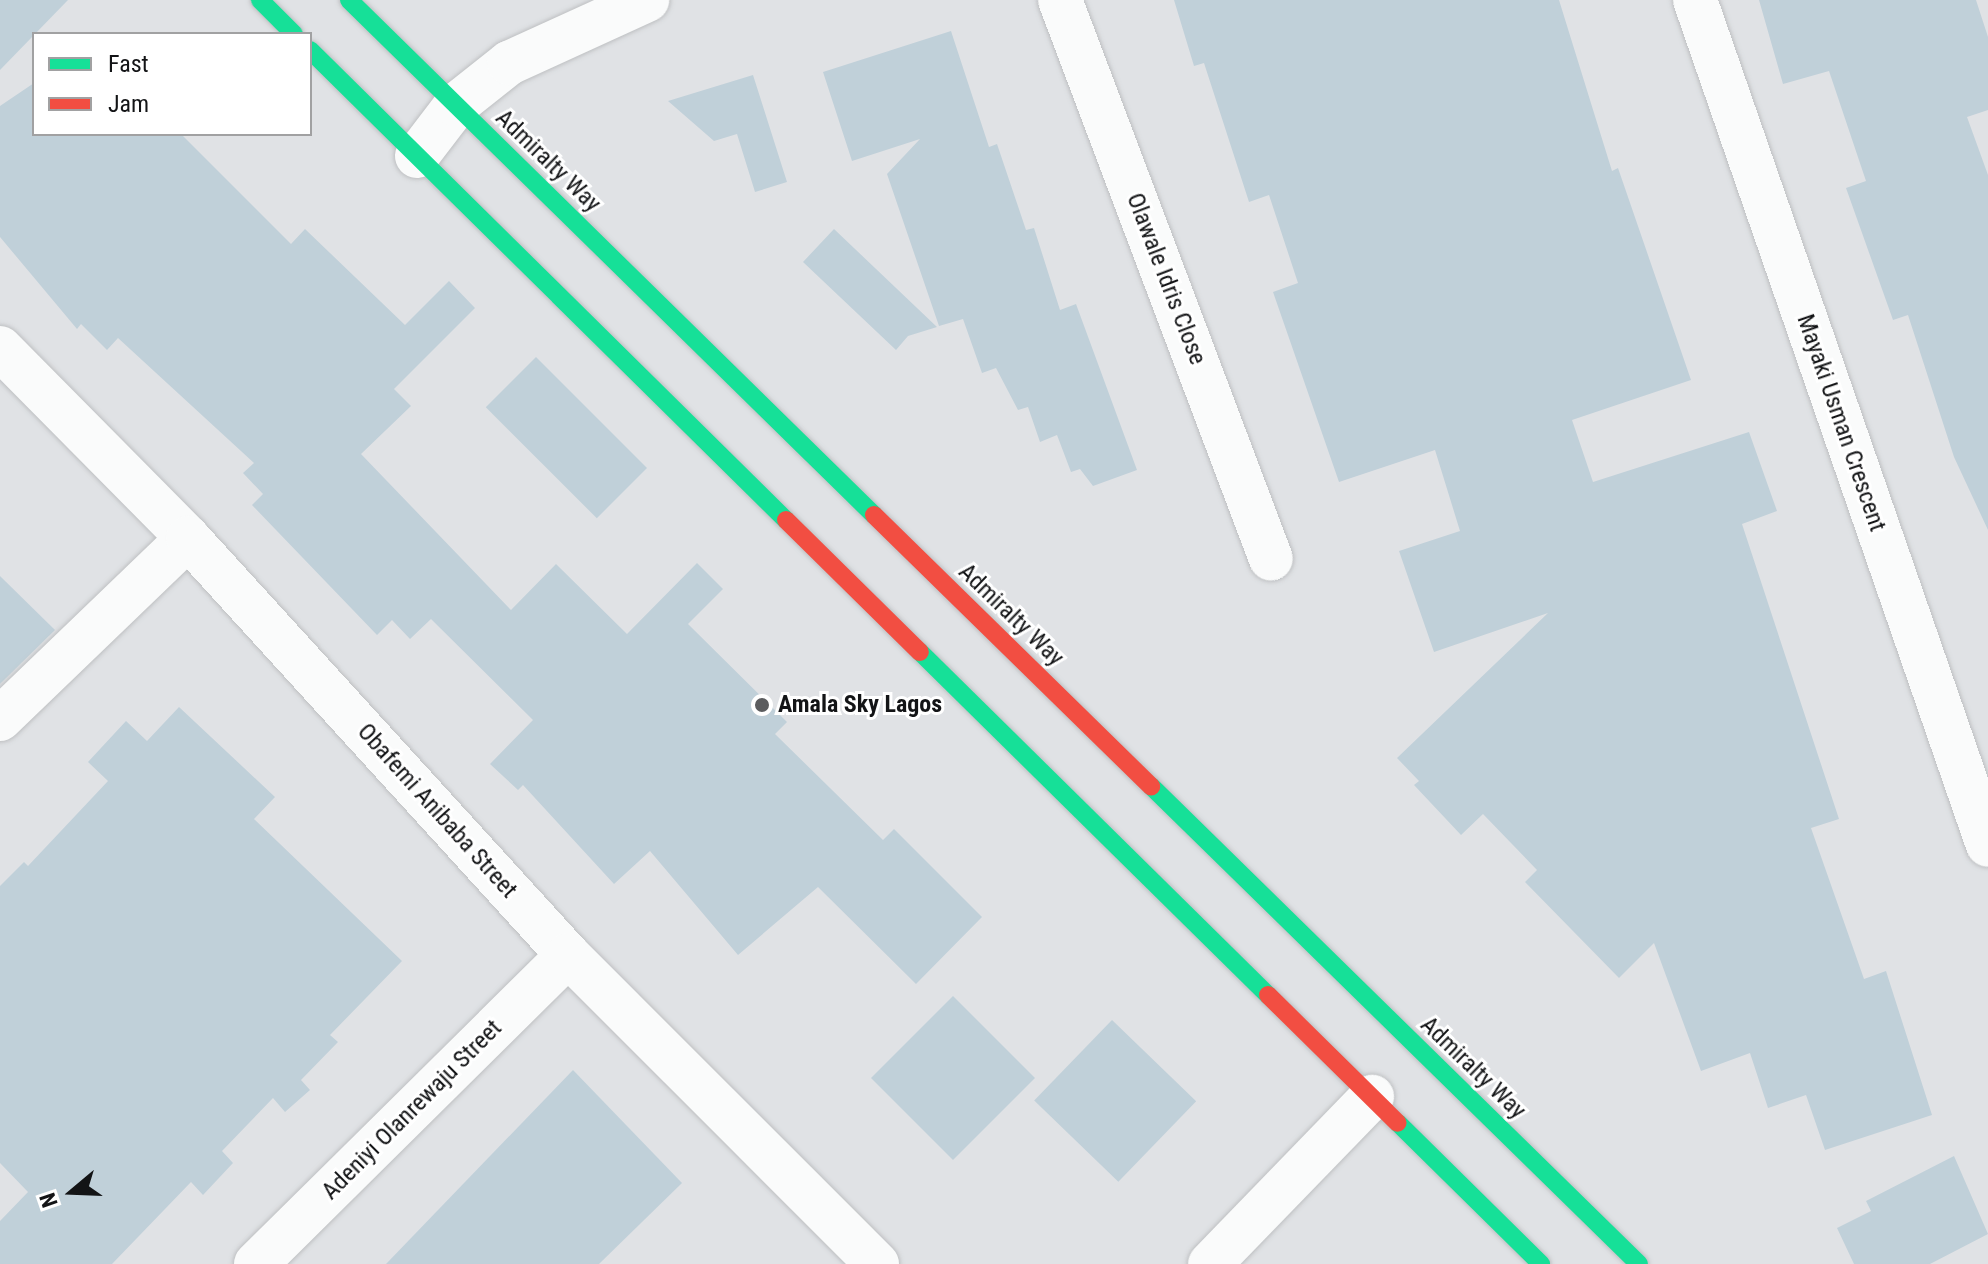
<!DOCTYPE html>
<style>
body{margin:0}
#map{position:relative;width:1988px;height:1264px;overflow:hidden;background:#e0e2e5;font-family:"Roboto Condensed",sans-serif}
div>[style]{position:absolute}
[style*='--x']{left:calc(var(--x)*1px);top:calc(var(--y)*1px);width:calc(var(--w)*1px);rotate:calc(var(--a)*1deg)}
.building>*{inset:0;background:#c0d0d9;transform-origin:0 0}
.roads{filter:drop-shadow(0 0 2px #bec0c2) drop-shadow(0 0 2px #bec0c2)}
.street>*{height:44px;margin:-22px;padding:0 22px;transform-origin:22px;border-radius:22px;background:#fafbfb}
.fast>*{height:18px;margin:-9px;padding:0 9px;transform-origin:9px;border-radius:9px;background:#16e098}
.jam>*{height:18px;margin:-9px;padding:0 9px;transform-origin:9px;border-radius:9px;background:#f24e42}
.dots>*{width:22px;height:22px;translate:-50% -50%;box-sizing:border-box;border:4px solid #fff;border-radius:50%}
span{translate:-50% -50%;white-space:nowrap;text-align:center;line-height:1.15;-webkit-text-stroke:6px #fff;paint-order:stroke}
.street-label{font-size:24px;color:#131416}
.poi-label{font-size:24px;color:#131416;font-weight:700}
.left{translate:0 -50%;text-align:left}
.legend{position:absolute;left:32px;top:32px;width:280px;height:104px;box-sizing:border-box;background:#fff;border:2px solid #a1a1a2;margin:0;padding:10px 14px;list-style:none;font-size:24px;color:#131416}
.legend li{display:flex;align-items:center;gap:16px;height:40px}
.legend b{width:40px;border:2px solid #a1a1a2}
.north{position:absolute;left:32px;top:1152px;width:80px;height:80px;-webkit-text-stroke:6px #fff;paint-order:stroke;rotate:251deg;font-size:22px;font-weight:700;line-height:32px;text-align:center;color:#131416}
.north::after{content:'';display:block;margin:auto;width:28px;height:36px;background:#131416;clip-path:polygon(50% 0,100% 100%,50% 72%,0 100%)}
</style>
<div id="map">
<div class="building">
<div style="clip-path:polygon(0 0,68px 0,0 70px)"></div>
<div style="clip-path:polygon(1174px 0,1559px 0,1612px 171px,1618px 168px,1691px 380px,1572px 420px,1593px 482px,1749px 432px,1777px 511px,1742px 524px,1839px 819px,1811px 828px,1864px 979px,1886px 971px,1932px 1115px,1825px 1150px,1806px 1095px,1768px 1108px,1750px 1053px,1701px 1071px,1654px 943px,1619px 978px,1525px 882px,1537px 870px,1483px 814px,1461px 835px,1414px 785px,1419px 781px,1397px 758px,1548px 613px,1434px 652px,1399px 551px,1460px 531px,1435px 450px,1339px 482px,1273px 292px,1298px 283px,1269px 195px,1249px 202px,1204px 63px,1194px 66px)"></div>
<div style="clip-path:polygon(1759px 0,1976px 0,1988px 37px,1988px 110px,1967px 117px,1988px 175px,1988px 530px,1954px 457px,1908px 315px,1893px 320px,1846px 188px,1866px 181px,1829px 71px,1783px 84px)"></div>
<div style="clip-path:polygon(951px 31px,989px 147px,997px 144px,1026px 230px,1034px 228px,1060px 310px,1076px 304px,1137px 470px,1093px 486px,1080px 469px,1071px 472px,1057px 435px,1040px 442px,1028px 407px,1018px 410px,996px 368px,982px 373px,963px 319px,939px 326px,887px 174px,920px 139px,852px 161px,823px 72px)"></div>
<div style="clip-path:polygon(753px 75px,787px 182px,755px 192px,737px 134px,714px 141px,668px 101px)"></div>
<div style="clip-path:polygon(34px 83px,34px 134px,181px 134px,291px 244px,305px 229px,405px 325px,449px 281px,475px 308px,394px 389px,411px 406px,361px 454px,511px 610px,556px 564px,627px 634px,697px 563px,723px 589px,688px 624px,787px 722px,775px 734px,883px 840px,894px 829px,982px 917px,916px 984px,818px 887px,738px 955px,650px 851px,614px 884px,523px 785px,518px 790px,490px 764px,533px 720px,431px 619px,410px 639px,392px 620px,377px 635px,252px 505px,263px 494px,243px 473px,254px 463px,118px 338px,107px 350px,81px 324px,77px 329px,0 237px,0 106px)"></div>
<div style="clip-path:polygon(834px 229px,937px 327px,908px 336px,896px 350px,803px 262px)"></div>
<div style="left:536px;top:357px;width:157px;height:71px;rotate:45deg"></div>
<div style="clip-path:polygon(0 576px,55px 630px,0 684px)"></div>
<div style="clip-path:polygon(179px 707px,275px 797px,254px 819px,402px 961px,330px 1035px,338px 1042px,301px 1080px,310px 1090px,285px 1112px,273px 1098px,222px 1151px,233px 1163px,203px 1195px,191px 1182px,112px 1264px,0 1264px,0 1221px,28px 1192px,0 1163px,0 886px,24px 862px,28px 866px,108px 781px,88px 762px,126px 721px,147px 741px)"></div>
<div style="left:953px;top:996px;width:116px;height:116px;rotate:45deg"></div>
<div style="left:1112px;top:1020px;width:117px;height:112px;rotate:44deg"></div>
<div style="clip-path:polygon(573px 1070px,682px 1183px,599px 1264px,386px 1264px)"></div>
<div style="clip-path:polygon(1954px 1156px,1988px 1234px,1930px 1264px,1854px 1264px,1837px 1228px,1871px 1211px,1866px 1201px)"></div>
</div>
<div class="roads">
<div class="street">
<div style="--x:1060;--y:0;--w:597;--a:69.32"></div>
<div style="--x:1695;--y:0;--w:894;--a:70.88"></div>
<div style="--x:417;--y:156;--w:64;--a:-52.6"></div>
<div style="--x:456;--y:105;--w:68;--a:-38.4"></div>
<div style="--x:509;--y:63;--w:152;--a:-24.5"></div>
<div style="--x:0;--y:348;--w:267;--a:45.3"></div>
<div style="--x:0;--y:719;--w:261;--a:-43.9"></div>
<div style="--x:188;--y:538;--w:564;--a:47.66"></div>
<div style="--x:568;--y:955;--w:437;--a:45"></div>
<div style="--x:256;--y:1264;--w:439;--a:-44.7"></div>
<div style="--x:1210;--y:1264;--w:233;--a:-45.9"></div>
</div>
<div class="fast">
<div style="--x:260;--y:0;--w:48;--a:45"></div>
<div style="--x:349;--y:0;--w:735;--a:44.45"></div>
<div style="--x:310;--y:50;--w:669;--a:44.64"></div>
<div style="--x:920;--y:652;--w:489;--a:44.6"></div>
<div style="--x:1151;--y:786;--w:683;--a:44.41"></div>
<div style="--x:1398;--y:1123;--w:201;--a:44.6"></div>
</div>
<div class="jam">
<div style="--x:874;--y:515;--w:388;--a:44.4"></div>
<div style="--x:786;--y:520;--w:188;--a:44.6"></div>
<div style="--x:1268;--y:995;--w:182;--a:44.6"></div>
</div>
</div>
<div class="dots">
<div style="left:762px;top:705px;background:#5b5c5e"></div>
</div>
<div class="street-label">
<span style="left:548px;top:161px;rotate:44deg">Admiralty Way</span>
<span style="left:1166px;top:279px;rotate:69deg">Olawale Idris Close</span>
<span style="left:1841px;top:423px;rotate:71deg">Mayaki Usman Crescent</span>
<span style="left:1011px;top:615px;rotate:44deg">Admiralty Way</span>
<span style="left:437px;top:811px;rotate:48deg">Obafemi Anibaba Street</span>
<span style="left:1473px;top:1068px;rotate:44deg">Admiralty Way</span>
<span style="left:412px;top:1110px;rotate:-45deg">Adeniyi Olanrewaju Street</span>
</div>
<div class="poi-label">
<span class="left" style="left:778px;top:705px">Amala Sky Lagos</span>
</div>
<ul class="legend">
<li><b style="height:10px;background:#16e098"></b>Fast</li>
<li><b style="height:10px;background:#f24e42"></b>Jam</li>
</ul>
<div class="north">N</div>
</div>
